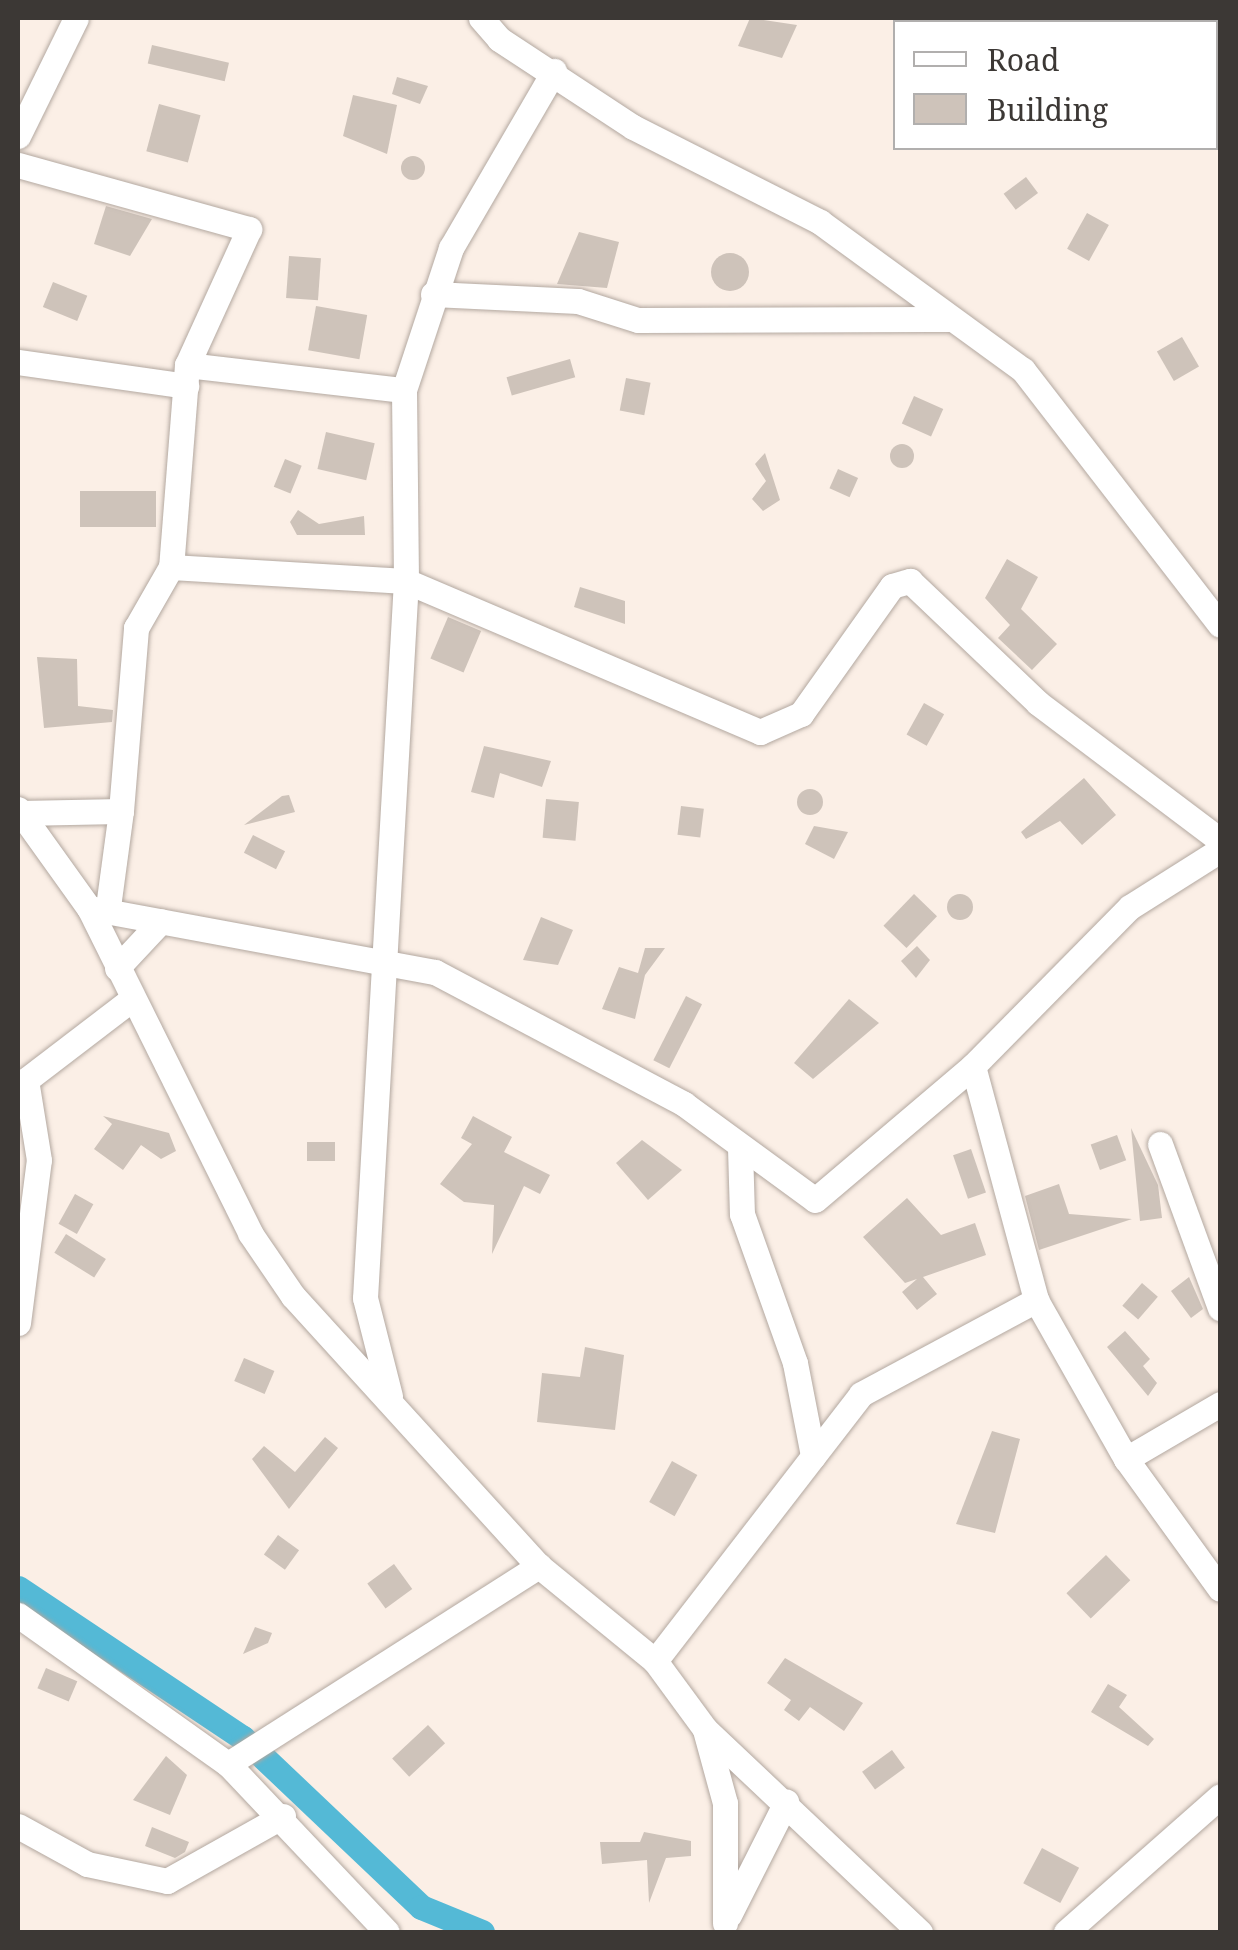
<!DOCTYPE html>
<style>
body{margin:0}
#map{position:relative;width:1238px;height:1950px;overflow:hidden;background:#fbefe6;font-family:"Noto Serif",serif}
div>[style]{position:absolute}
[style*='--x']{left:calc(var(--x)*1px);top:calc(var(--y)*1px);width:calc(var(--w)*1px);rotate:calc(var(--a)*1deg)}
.canal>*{height:25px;margin:-12.5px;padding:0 12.5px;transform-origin:12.5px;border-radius:12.5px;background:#54b9d6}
.building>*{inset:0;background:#cec3ba;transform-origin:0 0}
.round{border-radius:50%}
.roads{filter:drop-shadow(0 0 2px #b3a8a0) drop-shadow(0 0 2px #b3a8a0)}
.street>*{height:25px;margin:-12.5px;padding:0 12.5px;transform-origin:12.5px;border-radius:12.5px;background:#fff}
span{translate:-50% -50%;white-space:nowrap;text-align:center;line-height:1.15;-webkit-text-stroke:9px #fff;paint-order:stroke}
.frame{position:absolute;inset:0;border:20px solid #3c3835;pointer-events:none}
.legend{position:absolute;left:893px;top:20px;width:325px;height:130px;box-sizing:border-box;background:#fff;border:2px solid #b1afae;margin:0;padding:12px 18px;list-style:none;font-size:30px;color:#3c3835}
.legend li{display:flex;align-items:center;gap:20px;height:50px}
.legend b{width:50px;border:2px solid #b1afae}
</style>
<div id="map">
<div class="canal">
<div style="--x:18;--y:1588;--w:270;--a:33.7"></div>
<div style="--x:243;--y:1738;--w:245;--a:43.5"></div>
<div style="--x:421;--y:1907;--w:66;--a:22.3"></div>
</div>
<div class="building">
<div style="clip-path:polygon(750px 18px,797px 25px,782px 58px,738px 46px)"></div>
<div style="left:152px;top:45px;width:79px;height:19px;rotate:13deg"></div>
<div style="clip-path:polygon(397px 77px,428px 86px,420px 104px,392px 94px)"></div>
<div style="clip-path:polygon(353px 95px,397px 105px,387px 154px,343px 136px)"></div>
<div style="left:159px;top:104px;width:43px;height:49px;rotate:15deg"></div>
<div class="round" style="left:401px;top:156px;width:24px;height:24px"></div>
<div style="left:1026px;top:177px;width:20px;height:28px;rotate:53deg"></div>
<div style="clip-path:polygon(106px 206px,152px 219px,130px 256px,94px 244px)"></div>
<div style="left:1087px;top:213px;width:25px;height:41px;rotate:29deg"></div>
<div style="clip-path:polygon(579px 232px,619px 242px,607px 288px,557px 284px)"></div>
<div class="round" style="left:711px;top:253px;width:38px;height:38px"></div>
<div style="left:289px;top:256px;width:32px;height:42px;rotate:4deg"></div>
<div style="left:53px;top:282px;width:37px;height:27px;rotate:22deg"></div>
<div style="left:316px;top:306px;width:52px;height:45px;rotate:10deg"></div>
<div style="left:1182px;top:337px;width:34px;height:29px;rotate:60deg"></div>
<div style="left:570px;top:359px;width:19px;height:66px;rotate:74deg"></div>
<div style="left:626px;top:378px;width:25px;height:33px;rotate:11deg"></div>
<div style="left:914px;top:396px;width:32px;height:30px;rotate:24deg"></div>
<div style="left:326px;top:432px;width:50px;height:38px;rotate:13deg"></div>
<div class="round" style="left:890px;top:444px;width:24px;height:24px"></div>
<div style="clip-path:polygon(765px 453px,780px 500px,763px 511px,752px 499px,766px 481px,755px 464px)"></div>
<div style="left:285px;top:459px;width:18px;height:30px;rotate:22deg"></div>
<div style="left:838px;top:469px;width:22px;height:21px;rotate:24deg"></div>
<div style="left:156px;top:491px;width:36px;height:76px;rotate:90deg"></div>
<div style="clip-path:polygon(298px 510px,319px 524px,364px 516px,365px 535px,297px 535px,290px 522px)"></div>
<div style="clip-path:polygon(1007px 559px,1038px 577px,1021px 609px,1057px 644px,1032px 670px,998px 638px,1010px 625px,985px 598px)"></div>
<div style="clip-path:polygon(580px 587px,625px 601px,625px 624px,574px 607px)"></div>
<div style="left:448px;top:617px;width:36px;height:45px;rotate:23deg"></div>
<div style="clip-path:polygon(37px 657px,77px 659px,78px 706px,113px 710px,112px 722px,44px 728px)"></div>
<div style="left:924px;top:703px;width:23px;height:36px;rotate:29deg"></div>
<div style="clip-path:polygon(484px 746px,551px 761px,542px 787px,500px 773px,494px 798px,471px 792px)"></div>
<div style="clip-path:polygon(1084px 778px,1116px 815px,1082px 845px,1060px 821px,1026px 839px,1021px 832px)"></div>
<div class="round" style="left:797px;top:789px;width:26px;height:26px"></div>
<div style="clip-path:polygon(289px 795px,295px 812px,244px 825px,282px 796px)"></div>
<div style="left:546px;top:799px;width:33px;height:39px;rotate:5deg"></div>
<div style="left:681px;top:806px;width:23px;height:29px;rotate:7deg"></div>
<div style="clip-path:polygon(814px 826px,848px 832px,834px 859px,805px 844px)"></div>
<div style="left:253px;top:835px;width:36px;height:20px;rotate:27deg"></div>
<div class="round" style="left:947px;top:894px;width:26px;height:26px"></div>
<div style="left:914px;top:894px;width:32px;height:44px;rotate:44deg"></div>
<div style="clip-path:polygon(541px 917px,573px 930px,558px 965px,523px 960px)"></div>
<div style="clip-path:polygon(917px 946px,930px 960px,916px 978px,901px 961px)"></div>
<div style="clip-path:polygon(645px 948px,665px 948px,645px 975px,635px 1019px,602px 1009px,619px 967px,638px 973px)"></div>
<div style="left:686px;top:996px;width:18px;height:72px;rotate:27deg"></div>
<div style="clip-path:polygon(849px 999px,879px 1023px,813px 1079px,794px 1063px)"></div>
<div style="clip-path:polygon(103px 1116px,169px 1133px,176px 1151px,161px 1159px,141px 1145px,123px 1170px,94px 1149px,112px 1124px)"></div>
<div style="clip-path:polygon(473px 1116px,512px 1137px,504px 1152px,550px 1175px,540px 1194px,524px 1186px,492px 1254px,494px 1205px,464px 1202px,440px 1184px,472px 1144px,461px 1138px)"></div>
<div style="clip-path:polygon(1131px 1128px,1158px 1185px,1162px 1218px,1140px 1221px)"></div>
<div style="left:1117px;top:1135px;width:27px;height:28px;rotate:70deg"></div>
<div style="clip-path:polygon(642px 1140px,682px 1170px,648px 1200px,616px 1163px)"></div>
<div style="left:307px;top:1142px;width:28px;height:19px"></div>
<div style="left:971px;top:1149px;width:46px;height:19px;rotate:71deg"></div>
<div style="clip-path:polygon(1059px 1184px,1069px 1214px,1132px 1219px,1039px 1250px,1025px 1196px)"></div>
<div style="left:75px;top:1194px;width:21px;height:34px;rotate:29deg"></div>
<div style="clip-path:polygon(907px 1198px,941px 1235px,975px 1223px,986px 1255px,923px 1277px,937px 1294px,917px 1310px,902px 1292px,917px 1279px,905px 1283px,863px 1237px)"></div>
<div style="left:66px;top:1234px;width:47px;height:22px;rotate:32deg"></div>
<div style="clip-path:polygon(1189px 1277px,1203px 1309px,1191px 1318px,1171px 1291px)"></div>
<div style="left:1142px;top:1283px;width:21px;height:30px;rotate:41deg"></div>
<div style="clip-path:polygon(1125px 1331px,1150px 1359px,1143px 1366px,1157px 1383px,1148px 1396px,1107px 1347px)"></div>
<div style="clip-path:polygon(585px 1347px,624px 1355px,615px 1430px,537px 1422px,542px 1373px,580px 1377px)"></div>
<div style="left:244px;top:1358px;width:33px;height:25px;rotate:23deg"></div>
<div style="clip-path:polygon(992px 1431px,1020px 1439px,995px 1533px,956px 1524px)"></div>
<div style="clip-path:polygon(325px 1437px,338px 1448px,289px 1509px,252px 1459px,264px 1446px,295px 1472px)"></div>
<div style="left:672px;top:1461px;width:29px;height:47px;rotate:29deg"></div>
<div style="left:278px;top:1535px;width:26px;height:24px;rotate:36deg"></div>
<div style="left:1106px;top:1555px;width:35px;height:55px;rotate:46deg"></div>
<div style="left:394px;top:1564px;width:31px;height:33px;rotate:54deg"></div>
<div style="clip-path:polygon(255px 1627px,272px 1633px,268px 1643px,243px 1654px)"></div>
<div style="clip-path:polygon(785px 1658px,863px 1703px,844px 1731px,810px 1707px,799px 1721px,784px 1710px,791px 1700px,767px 1683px)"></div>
<div style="left:46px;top:1668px;width:34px;height:22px;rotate:23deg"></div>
<div style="clip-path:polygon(1108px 1684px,1127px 1695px,1119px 1707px,1154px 1739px,1148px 1746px,1091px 1712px)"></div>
<div style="left:428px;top:1725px;width:25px;height:49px;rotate:47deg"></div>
<div style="left:892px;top:1750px;width:22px;height:37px;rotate:54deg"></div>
<div style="clip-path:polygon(166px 1756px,187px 1775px,170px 1815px,133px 1800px)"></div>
<div style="clip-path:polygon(152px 1827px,189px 1842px,185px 1852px,175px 1858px,145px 1846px)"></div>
<div style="clip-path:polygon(644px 1832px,691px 1841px,691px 1856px,666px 1858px,649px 1903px,647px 1860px,602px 1864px,600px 1842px,640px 1842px)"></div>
<div style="left:1042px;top:1848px;width:42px;height:40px;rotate:28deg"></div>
</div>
<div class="roads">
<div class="street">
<div style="--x:481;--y:18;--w:28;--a:49"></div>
<div style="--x:499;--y:39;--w:160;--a:33.3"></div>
<div style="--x:633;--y:127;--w:210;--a:26.9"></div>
<div style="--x:820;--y:222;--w:251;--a:36.1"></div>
<div style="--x:1023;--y:370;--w:322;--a:52.3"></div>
<div style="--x:18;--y:136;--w:131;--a:-63.8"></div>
<div style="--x:18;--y:165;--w:240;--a:15.5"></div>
<div style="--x:249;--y:229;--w:149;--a:114.5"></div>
<div style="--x:187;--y:365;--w:218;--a:6.6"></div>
<div style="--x:433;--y:294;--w:145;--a:2.8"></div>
<div style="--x:578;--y:301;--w:63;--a:17.6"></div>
<div style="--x:638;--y:320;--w:311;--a:-0.2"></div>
<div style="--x:18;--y:362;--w:170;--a:8.1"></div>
<div style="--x:187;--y:365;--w:203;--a:94.5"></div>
<div style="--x:171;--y:567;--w:235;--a:3.4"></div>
<div style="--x:406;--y:581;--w:385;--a:23.1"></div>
<div style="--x:760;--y:732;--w:45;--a:-23.7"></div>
<div style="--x:801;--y:714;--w:157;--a:-54.6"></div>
<div style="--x:892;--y:586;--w:19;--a:-16"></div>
<div style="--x:910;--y:581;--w:177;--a:43.6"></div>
<div style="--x:1038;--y:703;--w:228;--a:37"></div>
<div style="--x:18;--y:809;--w:122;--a:54.4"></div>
<div style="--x:89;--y:908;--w:363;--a:63.6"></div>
<div style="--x:250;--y:1233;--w:76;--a:55.7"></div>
<div style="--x:293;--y:1296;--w:365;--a:47.7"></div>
<div style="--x:539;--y:1566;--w:150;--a:39.3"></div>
<div style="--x:655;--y:1661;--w:84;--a:53.7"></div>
<div style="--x:705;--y:1729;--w:296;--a:43.4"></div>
<div style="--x:20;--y:813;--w:101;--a:-1.1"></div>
<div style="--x:121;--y:811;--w:184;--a:-85.3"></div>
<div style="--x:136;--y:628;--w:70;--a:-60.2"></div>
<div style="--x:108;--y:907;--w:97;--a:-82.3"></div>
<div style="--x:89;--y:908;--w:352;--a:10.5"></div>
<div style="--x:435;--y:972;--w:282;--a:27.9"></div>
<div style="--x:684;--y:1104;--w:162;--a:36.2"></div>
<div style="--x:815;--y:1200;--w:207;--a:-40.3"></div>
<div style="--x:973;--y:1066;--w:223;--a:-45.4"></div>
<div style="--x:1130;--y:907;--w:107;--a:-32.3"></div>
<div style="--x:117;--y:968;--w:64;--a:-46.9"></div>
<div style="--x:973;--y:1066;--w:242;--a:74.9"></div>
<div style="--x:1036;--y:1300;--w:183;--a:60.5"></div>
<div style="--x:1126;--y:1459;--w:160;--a:54.1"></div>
<div style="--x:1160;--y:1144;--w:175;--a:69.9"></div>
<div style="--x:740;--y:1148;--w:66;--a:88.3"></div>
<div style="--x:742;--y:1214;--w:158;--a:70.4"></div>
<div style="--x:795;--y:1363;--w:95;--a:79"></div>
<div style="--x:18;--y:1323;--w:164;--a:-82.7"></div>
<div style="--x:39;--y:1160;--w:81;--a:-99.2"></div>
<div style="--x:26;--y:1080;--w:133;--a:-37.4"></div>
<div style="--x:390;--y:1396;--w:101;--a:-104.3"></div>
<div style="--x:365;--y:1298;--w:718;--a:-86.73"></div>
<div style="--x:406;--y:581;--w:191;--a:-90.6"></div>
<div style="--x:404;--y:390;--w:150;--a:-71.7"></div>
<div style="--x:451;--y:248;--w:205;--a:-59.8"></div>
<div style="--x:1126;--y:1459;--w:109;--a:-30.3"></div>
<div style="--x:18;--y:1615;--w:257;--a:35.4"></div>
<div style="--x:228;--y:1764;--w:231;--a:46.6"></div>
<div style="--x:655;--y:1661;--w:337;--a:-52.3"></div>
<div style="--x:861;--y:1394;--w:199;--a:-28.2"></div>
<div style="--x:705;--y:1730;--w:76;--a:74.7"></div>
<div style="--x:725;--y:1803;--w:120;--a:90"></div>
<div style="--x:228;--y:1764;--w:369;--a:-32.5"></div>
<div style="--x:18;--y:1826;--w:79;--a:28.8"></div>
<div style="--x:87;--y:1864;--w:82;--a:12"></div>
<div style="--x:167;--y:1881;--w:133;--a:-29.3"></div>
<div style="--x:729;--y:1915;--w:127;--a:-63.2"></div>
<div style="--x:1066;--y:1932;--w:205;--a:-41.4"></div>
</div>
</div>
<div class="frame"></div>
<ul class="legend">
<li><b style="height:12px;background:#fff"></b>Road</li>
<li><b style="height:28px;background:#cec3ba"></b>Building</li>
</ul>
</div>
